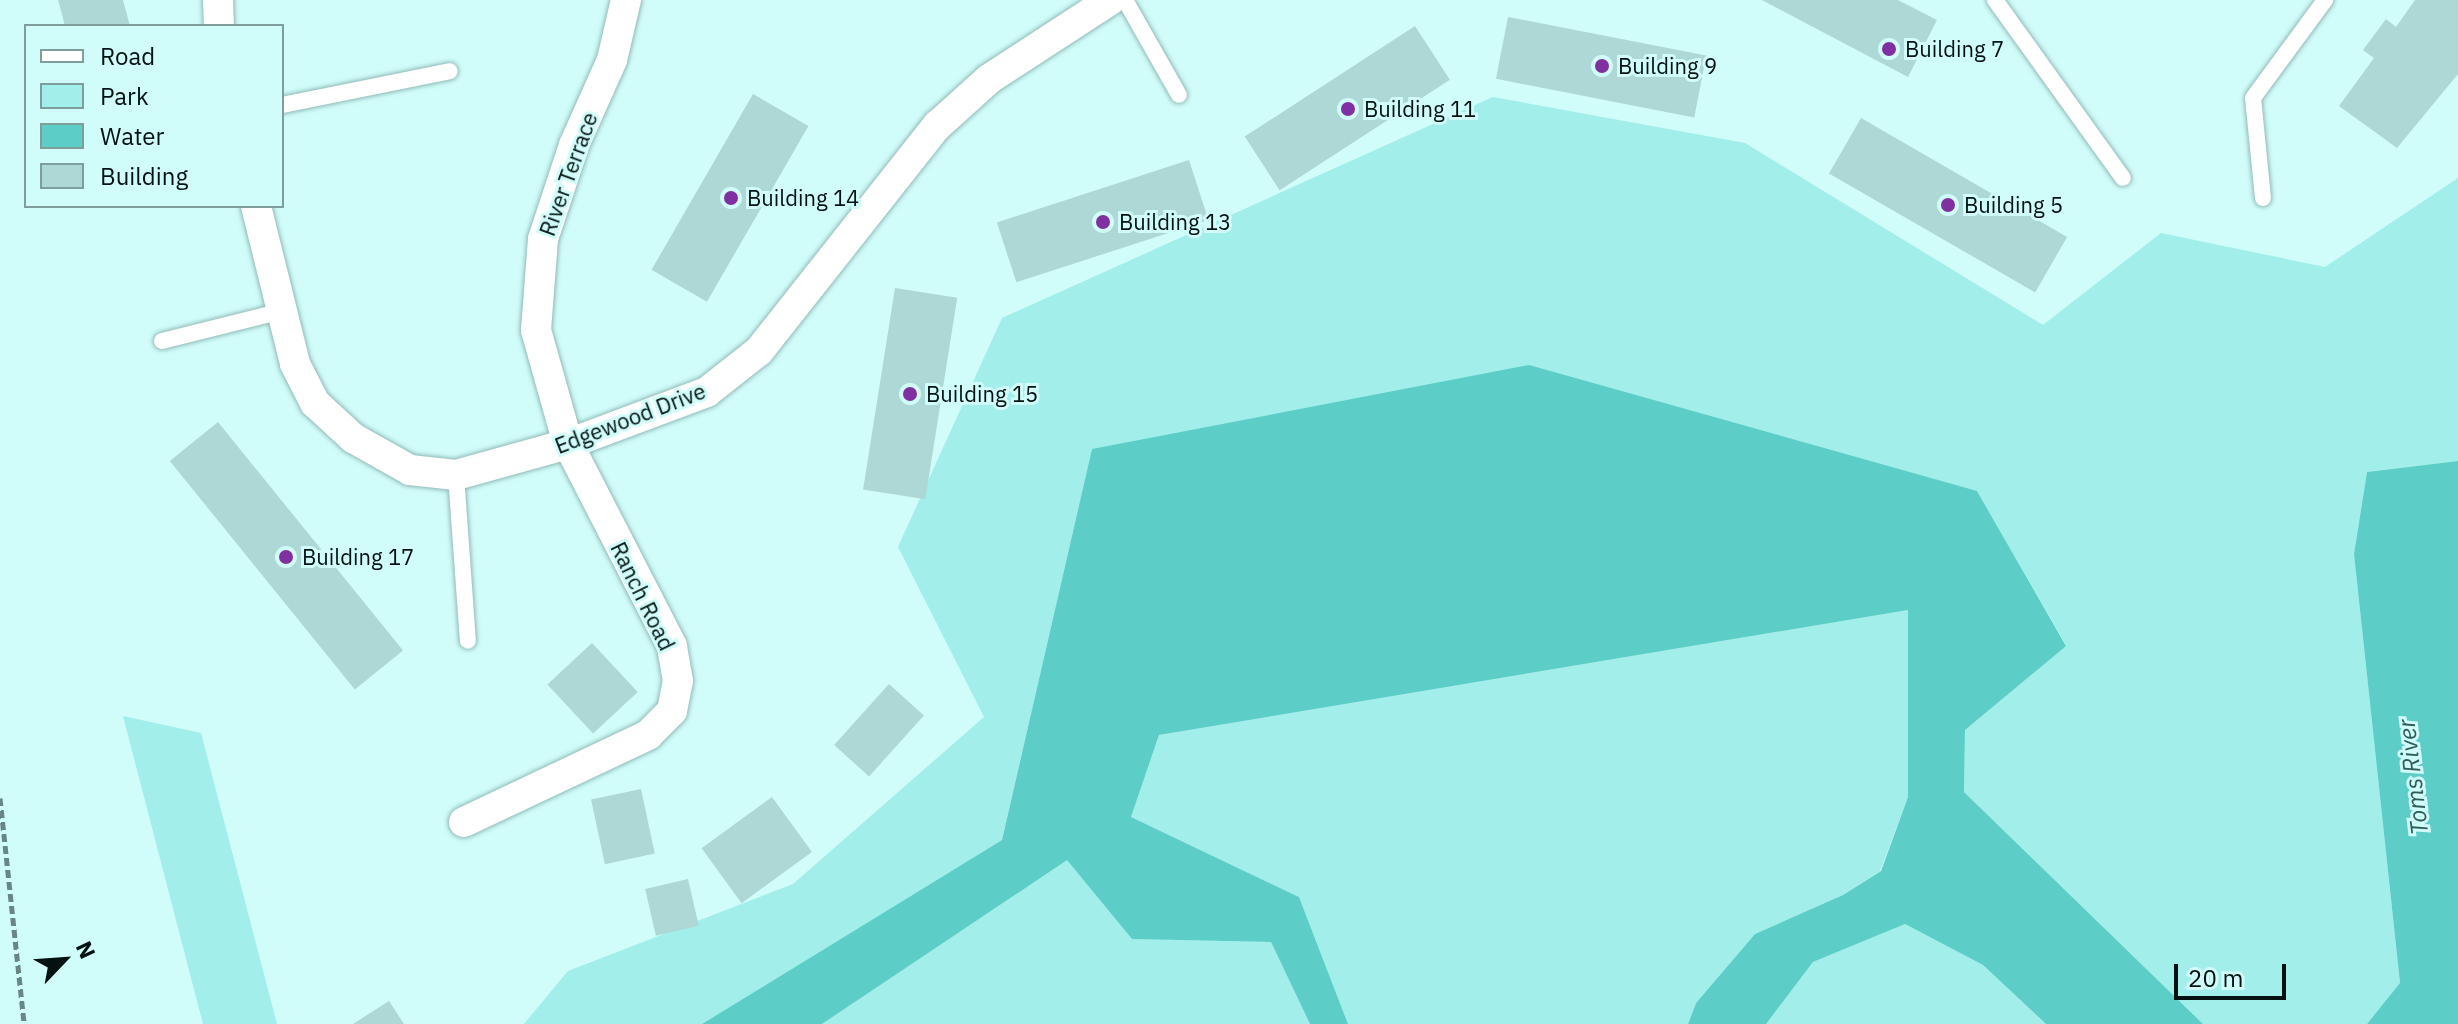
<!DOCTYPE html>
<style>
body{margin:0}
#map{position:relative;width:2458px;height:1024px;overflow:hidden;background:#d0fcf9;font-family:"IBM Plex Sans",sans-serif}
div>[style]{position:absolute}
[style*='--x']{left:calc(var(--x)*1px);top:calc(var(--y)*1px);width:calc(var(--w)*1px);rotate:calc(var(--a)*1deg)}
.green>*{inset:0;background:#a1eeea}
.water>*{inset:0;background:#5dcdc7}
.building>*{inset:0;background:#add8d5;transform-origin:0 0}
.path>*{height:5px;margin-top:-2.5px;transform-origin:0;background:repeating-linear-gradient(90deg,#688684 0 8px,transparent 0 12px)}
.roads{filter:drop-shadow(0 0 2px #91bbb8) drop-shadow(0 0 2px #91bbb8)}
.service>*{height:16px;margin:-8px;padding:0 8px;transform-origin:8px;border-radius:8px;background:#fff}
.minor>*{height:30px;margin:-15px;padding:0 15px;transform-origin:15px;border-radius:15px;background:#fff}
.dots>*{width:22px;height:22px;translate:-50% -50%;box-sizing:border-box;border:4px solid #d0fcf9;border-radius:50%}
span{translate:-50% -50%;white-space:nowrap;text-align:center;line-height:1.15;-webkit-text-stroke:6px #d0fcf9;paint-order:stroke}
.poi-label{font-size:22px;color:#031211}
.left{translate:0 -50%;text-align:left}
.street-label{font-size:22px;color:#031211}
.water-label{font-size:24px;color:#2c5d5a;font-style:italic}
.legend{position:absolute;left:24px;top:24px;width:260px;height:184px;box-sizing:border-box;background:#d0fcf9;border:2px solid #7e9e9c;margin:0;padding:10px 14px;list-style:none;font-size:24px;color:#031211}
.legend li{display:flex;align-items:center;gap:16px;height:40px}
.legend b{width:40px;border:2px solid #7e9e9c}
.north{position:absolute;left:24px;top:920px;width:80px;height:80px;-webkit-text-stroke:6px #d0fcf9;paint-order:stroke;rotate:65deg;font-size:22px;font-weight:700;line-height:32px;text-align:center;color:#031211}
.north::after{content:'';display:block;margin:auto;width:28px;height:36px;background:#031211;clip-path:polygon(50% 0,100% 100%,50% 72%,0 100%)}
.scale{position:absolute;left:2174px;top:964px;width:112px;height:36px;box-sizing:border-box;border:4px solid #031211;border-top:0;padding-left:10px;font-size:24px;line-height:28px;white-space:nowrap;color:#031211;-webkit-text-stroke:6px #d0fcf9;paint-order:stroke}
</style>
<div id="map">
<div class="green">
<div style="clip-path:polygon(1493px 97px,1745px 143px,2043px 325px,2161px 233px,2325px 267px,2458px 178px,2458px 461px,2367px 472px,2354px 554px,2400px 984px,2367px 1024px,2203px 1024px,1964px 792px,1965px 730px,2066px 645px,1977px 491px,1092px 449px,1002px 840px,702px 1024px,524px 1024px,568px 971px,793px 884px,984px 717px,898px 547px,1002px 318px)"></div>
<div style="clip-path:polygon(1908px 610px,1908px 797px,1880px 871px,1843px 895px,1755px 934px,1696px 1003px,1688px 1024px,1348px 1024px,1299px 897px,1131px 817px,1159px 735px)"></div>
<div style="clip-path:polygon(123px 716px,201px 733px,277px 1024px,203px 1024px)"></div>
<div style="clip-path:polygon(1067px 859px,1132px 939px,1271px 942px,1310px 1024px,822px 1024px)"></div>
<div style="clip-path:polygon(1905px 924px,1983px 965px,2046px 1024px,1766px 1024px,1813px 962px)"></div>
</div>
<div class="water">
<div style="clip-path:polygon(1529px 365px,1977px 491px,2066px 646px,1965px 730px,1964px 792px,2203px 1024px,2046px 1024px,1983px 965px,1905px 924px,1813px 962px,1766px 1024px,1688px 1024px,1696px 1003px,1755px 934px,1843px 895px,1881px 871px,1908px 797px,1908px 610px,1159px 735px,1131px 817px,1299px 897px,1348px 1024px,1310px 1024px,1271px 942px,1132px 939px,1067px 860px,822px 1024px,702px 1024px,1002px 840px,1092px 449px)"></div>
<div style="clip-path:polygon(2458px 461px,2458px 1024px,2367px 1024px,2400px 983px,2354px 554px,2367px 472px)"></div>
</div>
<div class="building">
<div style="clip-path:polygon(58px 0,123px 0,130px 26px,65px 26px)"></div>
<div style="clip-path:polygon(1762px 0,1898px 0,1937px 20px,1908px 77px)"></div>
<div style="clip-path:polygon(2415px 0,2458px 0,2458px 74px,2397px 148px,2339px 106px,2374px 58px,2363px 50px,2386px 19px,2396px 27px)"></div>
<div style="left:1508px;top:17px;width:202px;height:63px;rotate:11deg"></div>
<div style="left:1415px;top:26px;width:64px;height:203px;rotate:57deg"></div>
<div style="left:753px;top:94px;width:64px;height:203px;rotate:30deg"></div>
<div style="left:1861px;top:118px;width:238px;height:64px;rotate:30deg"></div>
<div style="left:1189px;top:160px;width:63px;height:202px;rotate:72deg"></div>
<div style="left:895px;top:288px;width:63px;height:204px;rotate:9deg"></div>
<div style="left:218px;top:422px;width:294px;height:62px;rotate:51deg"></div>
<div style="left:592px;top:643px;width:67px;height:61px;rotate:47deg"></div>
<div style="left:889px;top:684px;width:47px;height:82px;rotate:42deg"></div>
<div style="left:641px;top:789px;width:66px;height:51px;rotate:78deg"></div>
<div style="left:772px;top:797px;width:68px;height:87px;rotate:54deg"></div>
<div style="left:688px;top:879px;width:48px;height:44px;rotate:77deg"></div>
<div style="clip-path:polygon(389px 1001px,404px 1024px,353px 1024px)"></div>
</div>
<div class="path">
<div style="--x:0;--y:798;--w:227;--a:83.9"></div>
</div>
<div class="roads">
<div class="service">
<div style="--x:1125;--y:0;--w:109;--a:60.4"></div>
<div style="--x:1995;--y:0;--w:219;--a:54.3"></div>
<div style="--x:282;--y:105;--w:171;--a:-11.4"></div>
<div style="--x:2263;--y:198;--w:100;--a:-95.7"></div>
<div style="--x:2253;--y:98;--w:122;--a:-53.7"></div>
<div style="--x:162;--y:341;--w:124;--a:-14"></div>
<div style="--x:456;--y:475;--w:166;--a:85.9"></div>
</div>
<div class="minor">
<div style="--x:218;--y:0;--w:26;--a:88"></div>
<div style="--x:256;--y:206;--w:163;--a:76.1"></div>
<div style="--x:295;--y:364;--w:44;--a:62.9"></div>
<div style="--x:315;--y:403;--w:52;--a:42.6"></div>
<div style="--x:353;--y:438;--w:65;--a:29.3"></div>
<div style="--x:410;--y:470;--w:46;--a:6.2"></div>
<div style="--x:456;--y:475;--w:116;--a:-15.5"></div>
<div style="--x:568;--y:444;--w:148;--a:-20.5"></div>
<div style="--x:707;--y:392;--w:66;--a:-38.3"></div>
<div style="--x:759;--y:351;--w:287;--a:-51.7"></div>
<div style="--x:937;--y:126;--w:70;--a:-42.1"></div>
<div style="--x:989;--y:79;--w:145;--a:-33.1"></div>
<div style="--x:464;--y:822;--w:204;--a:-25.3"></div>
<div style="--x:648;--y:735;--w:34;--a:-45"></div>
<div style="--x:672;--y:711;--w:31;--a:-79"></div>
<div style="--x:678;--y:681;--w:36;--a:-100"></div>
<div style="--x:672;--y:646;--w:227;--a:-117.2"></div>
<div style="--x:568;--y:444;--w:118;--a:-105.7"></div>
<div style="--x:536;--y:330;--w:91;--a:-85.6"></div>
<div style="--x:543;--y:239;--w:99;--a:-71.7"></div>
<div style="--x:574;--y:145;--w:93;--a:-65.9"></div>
<div style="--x:612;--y:60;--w:62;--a:-76.9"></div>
</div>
</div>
<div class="dots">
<div style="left:1889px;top:49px;background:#8030a0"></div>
<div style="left:1602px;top:66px;background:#8030a0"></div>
<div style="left:1348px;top:109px;background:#8030a0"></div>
<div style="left:731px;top:198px;background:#8030a0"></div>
<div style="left:1948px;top:205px;background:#8030a0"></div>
<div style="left:1103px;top:222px;background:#8030a0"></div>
<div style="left:910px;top:394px;background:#8030a0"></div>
<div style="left:286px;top:557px;background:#8030a0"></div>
</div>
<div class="poi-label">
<span class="left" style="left:1905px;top:49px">Building 7</span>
<span class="left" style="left:1618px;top:66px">Building 9</span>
<span class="left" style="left:1364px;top:109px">Building 11</span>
<span class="left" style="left:747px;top:198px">Building 14</span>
<span class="left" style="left:1964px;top:205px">Building 5</span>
<span class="left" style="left:1119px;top:222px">Building 13</span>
<span class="left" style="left:926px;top:394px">Building 15</span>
<span class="left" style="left:302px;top:557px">Building 17</span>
</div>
<div class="street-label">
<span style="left:568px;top:174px;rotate:-70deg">River Terrace</span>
<span style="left:630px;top:418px;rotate:-21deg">Edgewood Drive</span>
<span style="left:643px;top:596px;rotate:64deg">Ranch Road</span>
</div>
<div class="water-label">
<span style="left:2413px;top:777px;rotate:-97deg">Toms River</span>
</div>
<ul class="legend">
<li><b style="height:10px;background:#fff"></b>Road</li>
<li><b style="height:22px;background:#a1eeea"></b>Park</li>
<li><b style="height:22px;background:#5dcdc7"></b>Water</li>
<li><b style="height:22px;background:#add8d5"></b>Building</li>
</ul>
<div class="north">N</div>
<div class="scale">20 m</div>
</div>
